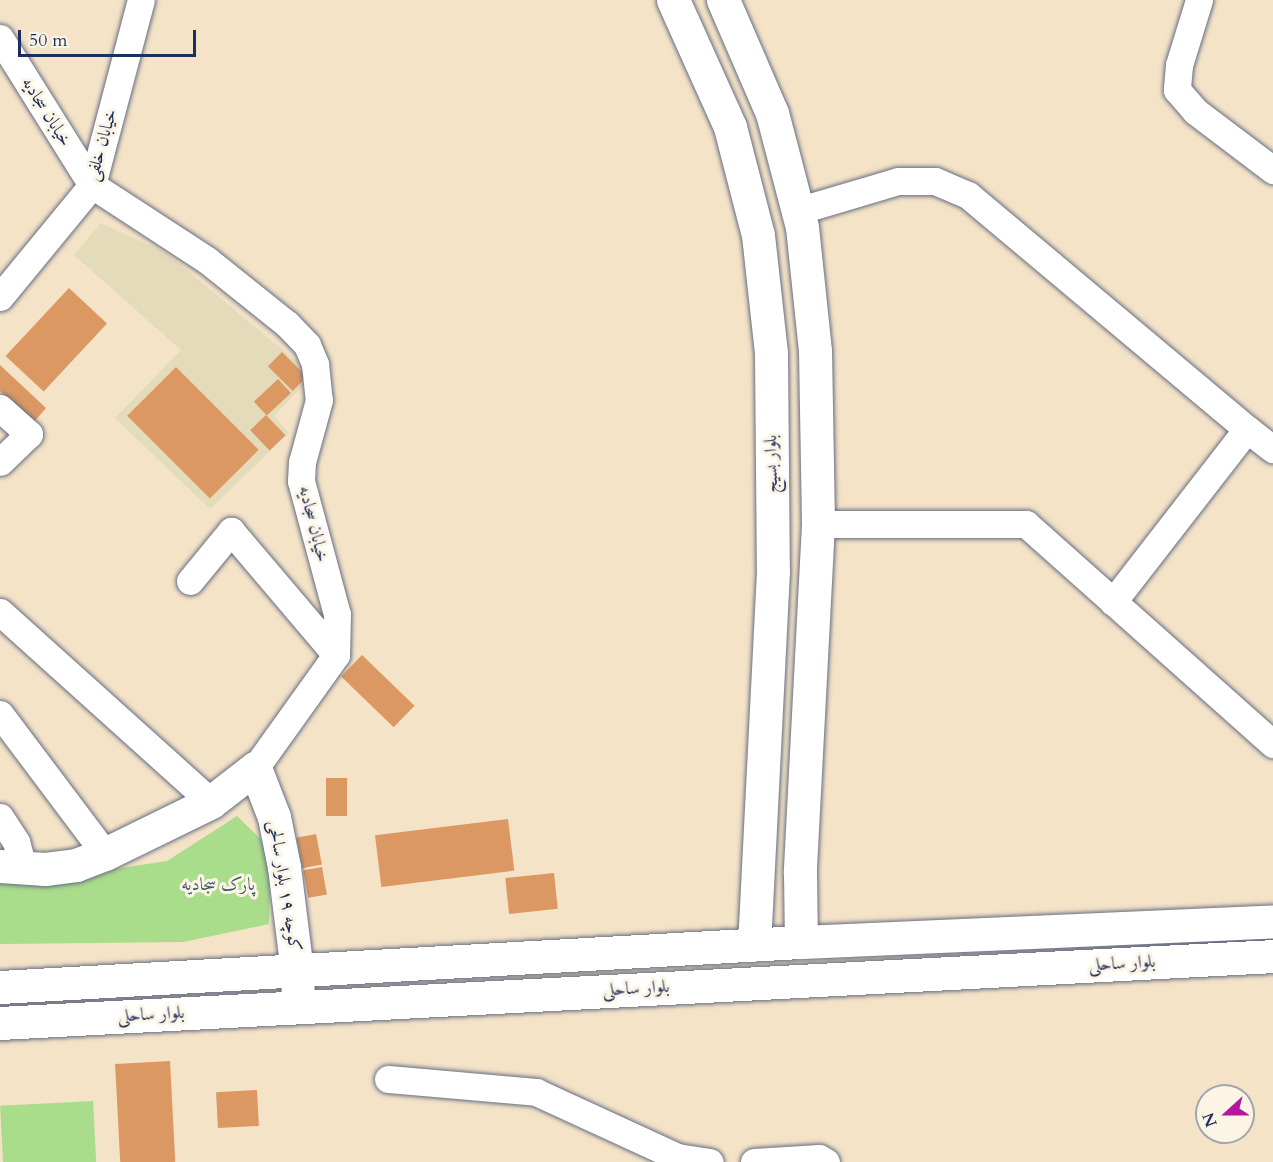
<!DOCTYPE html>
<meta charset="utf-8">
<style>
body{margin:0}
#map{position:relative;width:1273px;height:1162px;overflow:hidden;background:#f4e3c7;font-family:Cardo,Amiri,serif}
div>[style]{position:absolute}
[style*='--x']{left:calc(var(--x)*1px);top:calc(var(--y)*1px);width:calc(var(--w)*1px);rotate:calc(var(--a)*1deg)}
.built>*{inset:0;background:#e4dbba}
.green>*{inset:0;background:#a9dc8b;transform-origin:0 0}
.building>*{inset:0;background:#db9863;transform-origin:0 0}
.roads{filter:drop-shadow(0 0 2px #676e83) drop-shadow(0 0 2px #676e83)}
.minor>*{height:27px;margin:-13.5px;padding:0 13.5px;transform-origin:13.5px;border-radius:13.5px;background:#fff}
.tertiary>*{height:33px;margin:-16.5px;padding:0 16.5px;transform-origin:16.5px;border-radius:16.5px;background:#fff}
.secondary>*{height:33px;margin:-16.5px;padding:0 16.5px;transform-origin:16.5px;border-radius:16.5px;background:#fff}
span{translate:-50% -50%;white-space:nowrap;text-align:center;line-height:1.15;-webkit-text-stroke:6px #fcf5e5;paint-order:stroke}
.street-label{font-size:18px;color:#1b2f5e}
.park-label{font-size:18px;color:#3e5a69}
.north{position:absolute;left:1195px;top:1084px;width:60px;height:60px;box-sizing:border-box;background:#fcf5e5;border:2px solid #a2a6af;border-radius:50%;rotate:249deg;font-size:16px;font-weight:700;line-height:24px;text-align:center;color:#1b2f5e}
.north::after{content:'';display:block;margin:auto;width:21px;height:27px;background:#b5179e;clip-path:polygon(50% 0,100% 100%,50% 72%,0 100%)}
.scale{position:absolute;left:18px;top:30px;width:178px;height:27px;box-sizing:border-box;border:3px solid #1b2f5e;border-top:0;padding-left:8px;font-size:18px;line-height:21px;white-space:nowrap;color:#1b2f5e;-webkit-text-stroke:4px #fcf5e5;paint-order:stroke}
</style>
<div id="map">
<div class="built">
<div style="clip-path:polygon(101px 223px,166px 253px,313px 375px,274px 416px,289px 433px,210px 509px,115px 418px,181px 350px,74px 255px)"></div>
</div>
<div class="green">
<div style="clip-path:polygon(237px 816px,270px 848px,269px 924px,183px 942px,0 944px,0 878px,81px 874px,167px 861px)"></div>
<div style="left:93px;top:1101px;width:61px;height:93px;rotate:87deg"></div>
</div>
<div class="building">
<div style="left:69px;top:288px;width:52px;height:93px;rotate:43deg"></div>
<div style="left:282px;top:352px;width:35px;height:20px;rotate:45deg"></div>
<div style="clip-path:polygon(0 365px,46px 408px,34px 422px,0 391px)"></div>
<div style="left:176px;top:367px;width:117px;height:69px;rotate:45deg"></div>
<div style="left:278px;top:379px;width:19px;height:33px;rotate:47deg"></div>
<div style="left:266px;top:415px;width:28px;height:22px;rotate:46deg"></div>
<div style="left:362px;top:655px;width:73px;height:30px;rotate:44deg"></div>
<div style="left:326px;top:778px;width:21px;height:38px"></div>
<div style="left:508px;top:819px;width:52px;height:134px;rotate:83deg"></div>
<div style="left:316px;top:834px;width:31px;height:20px;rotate:79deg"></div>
<div style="left:322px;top:867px;width:28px;height:19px;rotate:80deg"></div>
<div style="left:554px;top:873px;width:36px;height:49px;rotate:84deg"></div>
<div style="left:170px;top:1061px;width:101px;height:55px;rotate:87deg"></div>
<div style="left:257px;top:1090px;width:36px;height:41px;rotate:87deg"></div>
</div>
<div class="roads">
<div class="minor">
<div style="--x:1199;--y:0;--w:68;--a:107.1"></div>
<div style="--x:1179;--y:65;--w:25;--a:95"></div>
<div style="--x:1177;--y:90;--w:28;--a:49"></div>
<div style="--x:1195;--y:111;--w:98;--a:37.1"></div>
<div style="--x:0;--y:38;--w:173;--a:58"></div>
<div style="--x:92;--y:185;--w:137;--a:33.1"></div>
<div style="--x:207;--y:260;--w:102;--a:38.7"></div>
<div style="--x:287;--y:324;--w:29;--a:46"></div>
<div style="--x:307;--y:345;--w:21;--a:67"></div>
<div style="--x:315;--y:364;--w:36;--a:84"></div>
<div style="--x:319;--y:400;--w:64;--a:105.3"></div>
<div style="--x:302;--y:462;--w:19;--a:93"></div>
<div style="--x:301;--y:481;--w:138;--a:74.9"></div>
<div style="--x:337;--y:614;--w:41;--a:91.4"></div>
<div style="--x:336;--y:655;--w:139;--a:125.6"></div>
<div style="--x:797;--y:211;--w:105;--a:-16.5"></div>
<div style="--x:898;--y:181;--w:37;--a:0"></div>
<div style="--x:935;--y:181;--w:36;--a:23"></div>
<div style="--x:968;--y:195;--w:364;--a:40"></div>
<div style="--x:1247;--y:429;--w:219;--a:127.8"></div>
<div style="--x:0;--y:297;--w:145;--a:-50.6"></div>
<div style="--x:92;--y:185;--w:191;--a:-75.2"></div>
<div style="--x:0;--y:408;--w:39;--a:42"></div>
<div style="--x:29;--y:434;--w:40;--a:136"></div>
<div style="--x:1247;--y:429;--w:33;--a:38"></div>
<div style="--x:818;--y:524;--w:208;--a:0"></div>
<div style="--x:1026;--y:524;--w:331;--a:41.7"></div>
<div style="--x:190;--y:581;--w:65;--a:-50.6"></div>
<div style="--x:231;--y:531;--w:162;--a:49.7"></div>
<div style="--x:0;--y:612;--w:284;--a:42"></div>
<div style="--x:0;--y:714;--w:175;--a:53.1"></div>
<div style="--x:0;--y:817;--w:30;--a:57"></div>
<div style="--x:16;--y:842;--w:26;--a:74"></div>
<div style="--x:388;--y:1079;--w:149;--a:5"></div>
<div style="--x:536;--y:1092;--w:155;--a:24.7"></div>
<div style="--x:677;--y:1157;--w:33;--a:9"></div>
<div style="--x:754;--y:1162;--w:65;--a:-3.5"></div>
<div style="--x:819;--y:1158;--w:8;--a:30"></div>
</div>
<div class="tertiary">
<div style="--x:0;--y:866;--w:45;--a:3.8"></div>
<div style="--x:45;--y:869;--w:31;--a:-7"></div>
<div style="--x:76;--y:865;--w:31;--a:-21"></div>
<div style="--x:105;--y:854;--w:118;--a:-26.1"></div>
<div style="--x:211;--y:802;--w:56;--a:-37.7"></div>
<div style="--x:255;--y:768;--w:53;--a:68.8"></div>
<div style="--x:274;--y:817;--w:51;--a:78.7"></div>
<div style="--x:284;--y:867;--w:105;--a:82.9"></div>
<div style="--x:297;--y:971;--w:36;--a:88"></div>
</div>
<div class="secondary">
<div style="--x:673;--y:0;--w:139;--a:65.8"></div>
<div style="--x:730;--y:127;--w:112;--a:75.5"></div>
<div style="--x:758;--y:235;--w:119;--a:83.7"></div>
<div style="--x:771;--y:353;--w:218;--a:89.5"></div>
<div style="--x:773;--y:571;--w:374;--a:92.9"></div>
<div style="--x:723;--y:0;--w:123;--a:66.6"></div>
<div style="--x:772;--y:113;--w:118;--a:75.3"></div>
<div style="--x:802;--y:227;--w:125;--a:84"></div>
<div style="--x:815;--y:351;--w:173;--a:89"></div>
<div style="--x:818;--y:524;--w:349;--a:93"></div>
<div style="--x:800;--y:873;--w:69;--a:89.2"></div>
<div style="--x:0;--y:987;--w:802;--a:-3.22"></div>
<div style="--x:801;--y:942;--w:472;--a:-2.5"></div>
<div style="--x:0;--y:1023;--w:1275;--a:-3.01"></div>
</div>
</div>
<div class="street-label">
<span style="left:46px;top:112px;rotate:58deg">خیابان سجادیه</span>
<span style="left:102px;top:145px;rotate:-74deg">خیابان خلفی</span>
<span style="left:772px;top:464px;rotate:-91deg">بلوار بسیج</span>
<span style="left:313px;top:524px;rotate:76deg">خیابان سجادیه</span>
<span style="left:284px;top:886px;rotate:81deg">کوچه ۱۹ بلوار سالحی</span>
<span style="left:1122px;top:964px;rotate:-3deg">بلوار ساحلی</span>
<span style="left:636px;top:989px;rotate:-3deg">بلوار ساحلی</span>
<span style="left:151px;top:1015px;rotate:-3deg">بلوار ساحلی</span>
</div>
<div class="park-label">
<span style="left:218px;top:885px">پارک سجادیه</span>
</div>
<div class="north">N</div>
<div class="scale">50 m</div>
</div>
